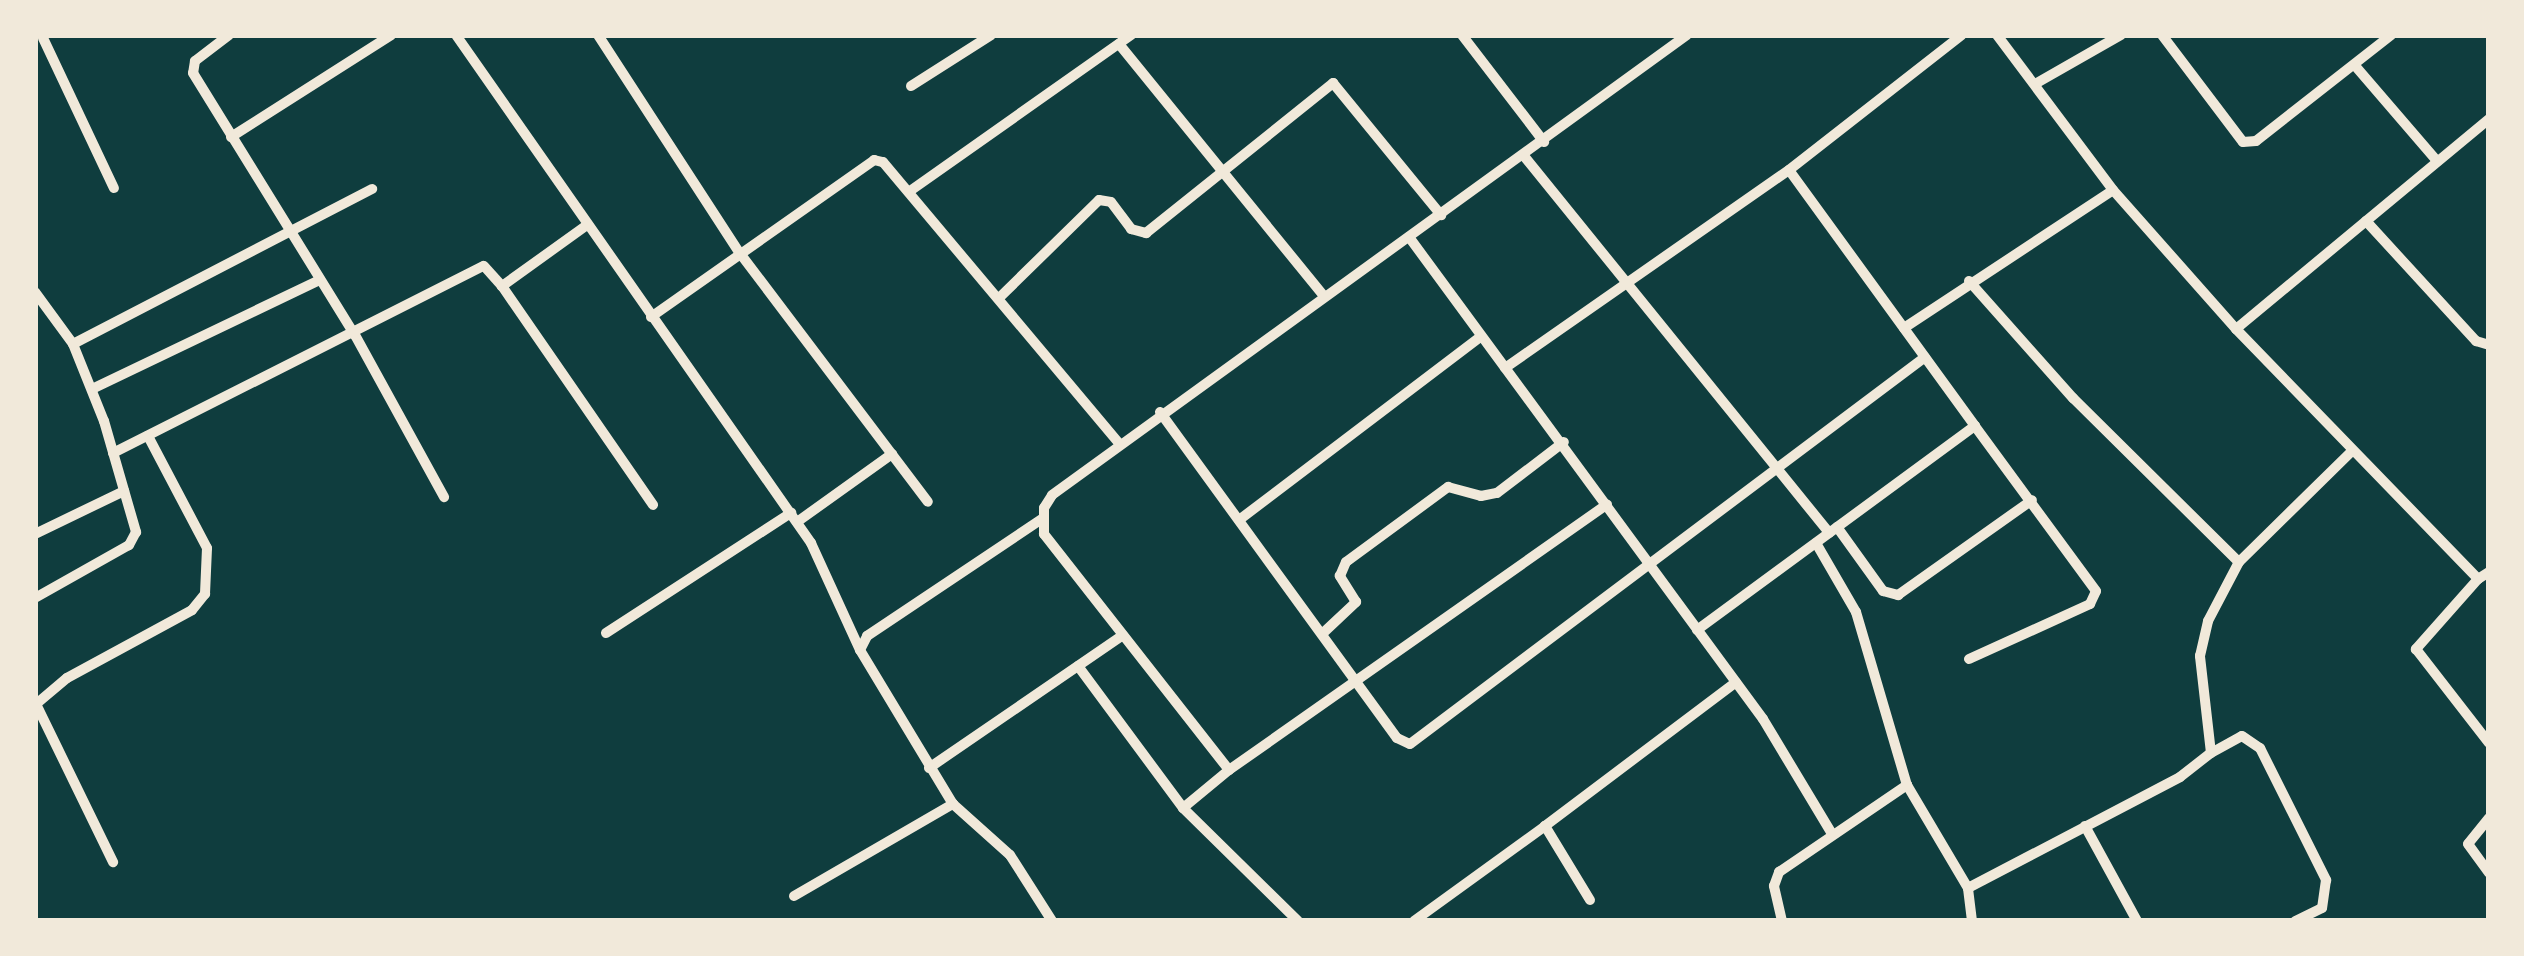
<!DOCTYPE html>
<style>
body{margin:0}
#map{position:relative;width:2524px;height:956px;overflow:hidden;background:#0f3d3e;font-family:"Exo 2",sans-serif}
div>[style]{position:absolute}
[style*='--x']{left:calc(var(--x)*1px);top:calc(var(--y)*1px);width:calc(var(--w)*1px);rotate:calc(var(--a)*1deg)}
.minor>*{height:10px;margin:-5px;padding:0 5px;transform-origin:5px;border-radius:5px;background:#f1e9da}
span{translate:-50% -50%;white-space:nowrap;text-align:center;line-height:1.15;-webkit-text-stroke:8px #f1e9da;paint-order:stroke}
.frame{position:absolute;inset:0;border:38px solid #f1e9da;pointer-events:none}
</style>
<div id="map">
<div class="minor">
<div style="--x:229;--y:35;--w:43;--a:142.6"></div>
<div style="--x:195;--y:61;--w:12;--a:99"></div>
<div style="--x:193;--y:73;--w:308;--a:58.3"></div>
<div style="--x:355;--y:335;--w:185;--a:61.2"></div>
<div style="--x:456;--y:35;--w:620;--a:55.05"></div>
<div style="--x:811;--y:543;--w:118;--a:65.4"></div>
<div style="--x:860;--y:650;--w:180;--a:58.9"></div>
<div style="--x:953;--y:804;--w:76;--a:41.8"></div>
<div style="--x:1010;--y:855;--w:78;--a:57.5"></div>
<div style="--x:598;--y:35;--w:259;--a:57"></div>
<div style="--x:739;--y:252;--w:313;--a:52.9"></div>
<div style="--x:1462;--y:35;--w:135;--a:52.5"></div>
<div style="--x:1997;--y:35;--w:194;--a:53.2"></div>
<div style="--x:2113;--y:190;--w:186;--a:48.5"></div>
<div style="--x:2236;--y:329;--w:348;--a:45.9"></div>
<div style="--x:2478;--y:579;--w:13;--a:-32"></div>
<div style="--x:2162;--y:35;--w:134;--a:52.9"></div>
<div style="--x:2243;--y:142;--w:13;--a:-4"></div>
<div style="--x:2256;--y:141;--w:172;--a:-38.1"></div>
<div style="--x:43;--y:38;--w:166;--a:64.7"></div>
<div style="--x:1119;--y:44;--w:325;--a:50.9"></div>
<div style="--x:2357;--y:68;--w:123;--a:49.3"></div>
<div style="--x:2035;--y:84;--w:99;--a:-29.7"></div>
<div style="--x:911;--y:86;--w:95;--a:-32.5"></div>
<div style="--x:231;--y:137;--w:190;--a:-32.5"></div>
<div style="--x:1524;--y:156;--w:485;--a:51"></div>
<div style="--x:910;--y:191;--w:271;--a:-35.2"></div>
<div style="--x:2366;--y:221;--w:163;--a:47.5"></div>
<div style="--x:2476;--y:341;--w:14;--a:17"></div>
<div style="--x:587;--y:225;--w:105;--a:144.3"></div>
<div style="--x:502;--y:286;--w:266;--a:55.4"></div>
<div style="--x:1409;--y:237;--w:598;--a:53.7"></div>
<div style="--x:1763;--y:719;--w:134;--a:59"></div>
<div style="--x:1969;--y:281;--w:157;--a:48.4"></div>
<div style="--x:2073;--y:398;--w:233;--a:44.7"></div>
<div style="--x:35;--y:292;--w:64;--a:53.8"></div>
<div style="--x:73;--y:344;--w:83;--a:68.1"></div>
<div style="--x:104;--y:421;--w:116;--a:73.9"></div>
<div style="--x:136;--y:532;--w:15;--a:118"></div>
<div style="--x:129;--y:545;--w:108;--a:150.6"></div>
<div style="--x:999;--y:298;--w:140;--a:-44.4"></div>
<div style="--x:1099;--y:200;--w:12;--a:9"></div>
<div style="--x:1111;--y:202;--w:34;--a:53"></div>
<div style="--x:1131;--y:229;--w:16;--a:15"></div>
<div style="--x:1146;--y:233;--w:240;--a:-38.7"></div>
<div style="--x:1333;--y:83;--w:171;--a:50.7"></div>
<div style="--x:651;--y:317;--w:273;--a:-35.1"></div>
<div style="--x:874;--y:160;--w:9;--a:13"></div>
<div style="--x:883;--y:162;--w:366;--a:50"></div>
<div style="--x:1904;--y:328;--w:250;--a:-33.4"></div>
<div style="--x:2236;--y:329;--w:329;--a:-39.7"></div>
<div style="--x:73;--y:344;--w:337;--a:-27.4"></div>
<div style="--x:1505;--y:368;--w:346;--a:-34.9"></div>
<div style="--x:1789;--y:170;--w:219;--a:-38"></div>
<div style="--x:92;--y:389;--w:253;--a:-25.6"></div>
<div style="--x:1160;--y:412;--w:403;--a:54"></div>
<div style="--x:1397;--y:738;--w:14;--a:25"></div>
<div style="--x:1410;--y:744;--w:644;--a:-36.92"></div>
<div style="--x:113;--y:453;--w:415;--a:-26.8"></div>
<div style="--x:484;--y:266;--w:27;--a:48"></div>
<div style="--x:1239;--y:520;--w:304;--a:-37.2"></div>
<div style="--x:797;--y:522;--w:117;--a:-35.6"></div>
<div style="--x:1837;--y:527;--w:79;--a:54.3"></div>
<div style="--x:1883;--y:591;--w:16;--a:15"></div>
<div style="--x:1898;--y:595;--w:164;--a:-35.3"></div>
<div style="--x:35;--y:534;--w:99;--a:-25.8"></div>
<div style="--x:1816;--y:543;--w:80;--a:59.9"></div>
<div style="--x:1856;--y:612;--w:180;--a:73.6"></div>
<div style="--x:1907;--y:785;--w:120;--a:59.4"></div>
<div style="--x:2478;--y:579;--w:94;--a:131.5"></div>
<div style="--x:2416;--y:649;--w:119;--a:52.2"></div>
<div style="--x:1697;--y:630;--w:345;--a:-36.3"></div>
<div style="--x:1975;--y:426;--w:316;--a:-126"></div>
<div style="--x:606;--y:633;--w:221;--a:-33"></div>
<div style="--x:1322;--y:634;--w:47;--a:-43.3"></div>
<div style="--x:1356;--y:602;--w:31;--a:-122"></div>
<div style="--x:1340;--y:576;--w:15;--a:-67"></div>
<div style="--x:1346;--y:562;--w:127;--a:-36.3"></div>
<div style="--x:1448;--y:487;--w:34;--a:15"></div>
<div style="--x:1481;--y:496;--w:16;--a:-11"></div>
<div style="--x:1497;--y:493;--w:84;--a:-37.3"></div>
<div style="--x:860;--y:650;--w:16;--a:-63"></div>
<div style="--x:867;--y:636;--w:211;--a:-33.8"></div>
<div style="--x:1969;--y:659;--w:133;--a:-24.4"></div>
<div style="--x:2090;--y:604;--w:14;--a:-65"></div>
<div style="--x:2096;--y:591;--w:205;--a:-126.3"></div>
<div style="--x:1078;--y:666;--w:177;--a:53.5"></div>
<div style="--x:1183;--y:808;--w:161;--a:44.5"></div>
<div style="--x:36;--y:704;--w:176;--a:64"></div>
<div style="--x:35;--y:705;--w:42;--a:-40.2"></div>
<div style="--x:67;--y:678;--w:142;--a:-28.5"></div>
<div style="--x:192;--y:610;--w:21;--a:-51"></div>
<div style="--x:205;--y:594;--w:46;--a:-87.5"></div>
<div style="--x:207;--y:548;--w:127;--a:-117.8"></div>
<div style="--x:2211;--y:753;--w:35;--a:-29"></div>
<div style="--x:2242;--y:736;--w:22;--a:34"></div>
<div style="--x:2260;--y:748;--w:148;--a:63.4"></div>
<div style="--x:2326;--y:880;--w:28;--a:98"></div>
<div style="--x:2322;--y:908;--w:30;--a:154"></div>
<div style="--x:929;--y:768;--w:235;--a:-34.4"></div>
<div style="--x:1229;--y:770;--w:462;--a:-35.1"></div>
<div style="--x:1183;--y:808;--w:60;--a:-39.6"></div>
<div style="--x:1229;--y:770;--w:300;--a:-128.1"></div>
<div style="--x:1044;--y:534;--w:26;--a:-90"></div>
<div style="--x:1044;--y:508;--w:15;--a:-58"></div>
<div style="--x:1052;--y:495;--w:784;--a:-35.92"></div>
<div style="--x:2489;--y:818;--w:33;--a:129"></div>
<div style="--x:2468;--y:844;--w:36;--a:54"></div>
<div style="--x:2085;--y:826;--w:108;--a:61.3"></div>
<div style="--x:794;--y:896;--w:184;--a:-30.1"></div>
<div style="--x:1590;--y:900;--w:87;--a:-121.3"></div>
<div style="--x:1545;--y:826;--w:239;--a:-37"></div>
<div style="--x:1414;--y:921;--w:162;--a:-35.9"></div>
<div style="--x:1782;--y:921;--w:36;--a:-103"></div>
<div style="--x:1774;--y:886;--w:15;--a:-70"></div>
<div style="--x:1779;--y:872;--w:155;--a:-34.2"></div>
<div style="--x:1972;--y:921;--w:33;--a:-97"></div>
<div style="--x:1968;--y:888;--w:239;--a:-27.6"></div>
<div style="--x:2180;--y:777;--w:39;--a:-38"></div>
<div style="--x:2211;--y:753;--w:98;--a:-96.5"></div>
<div style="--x:2200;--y:656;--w:36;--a:-77"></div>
<div style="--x:2208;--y:621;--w:67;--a:-62.3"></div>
<div style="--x:2239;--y:562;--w:157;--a:-44.5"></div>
</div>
<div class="frame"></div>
</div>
